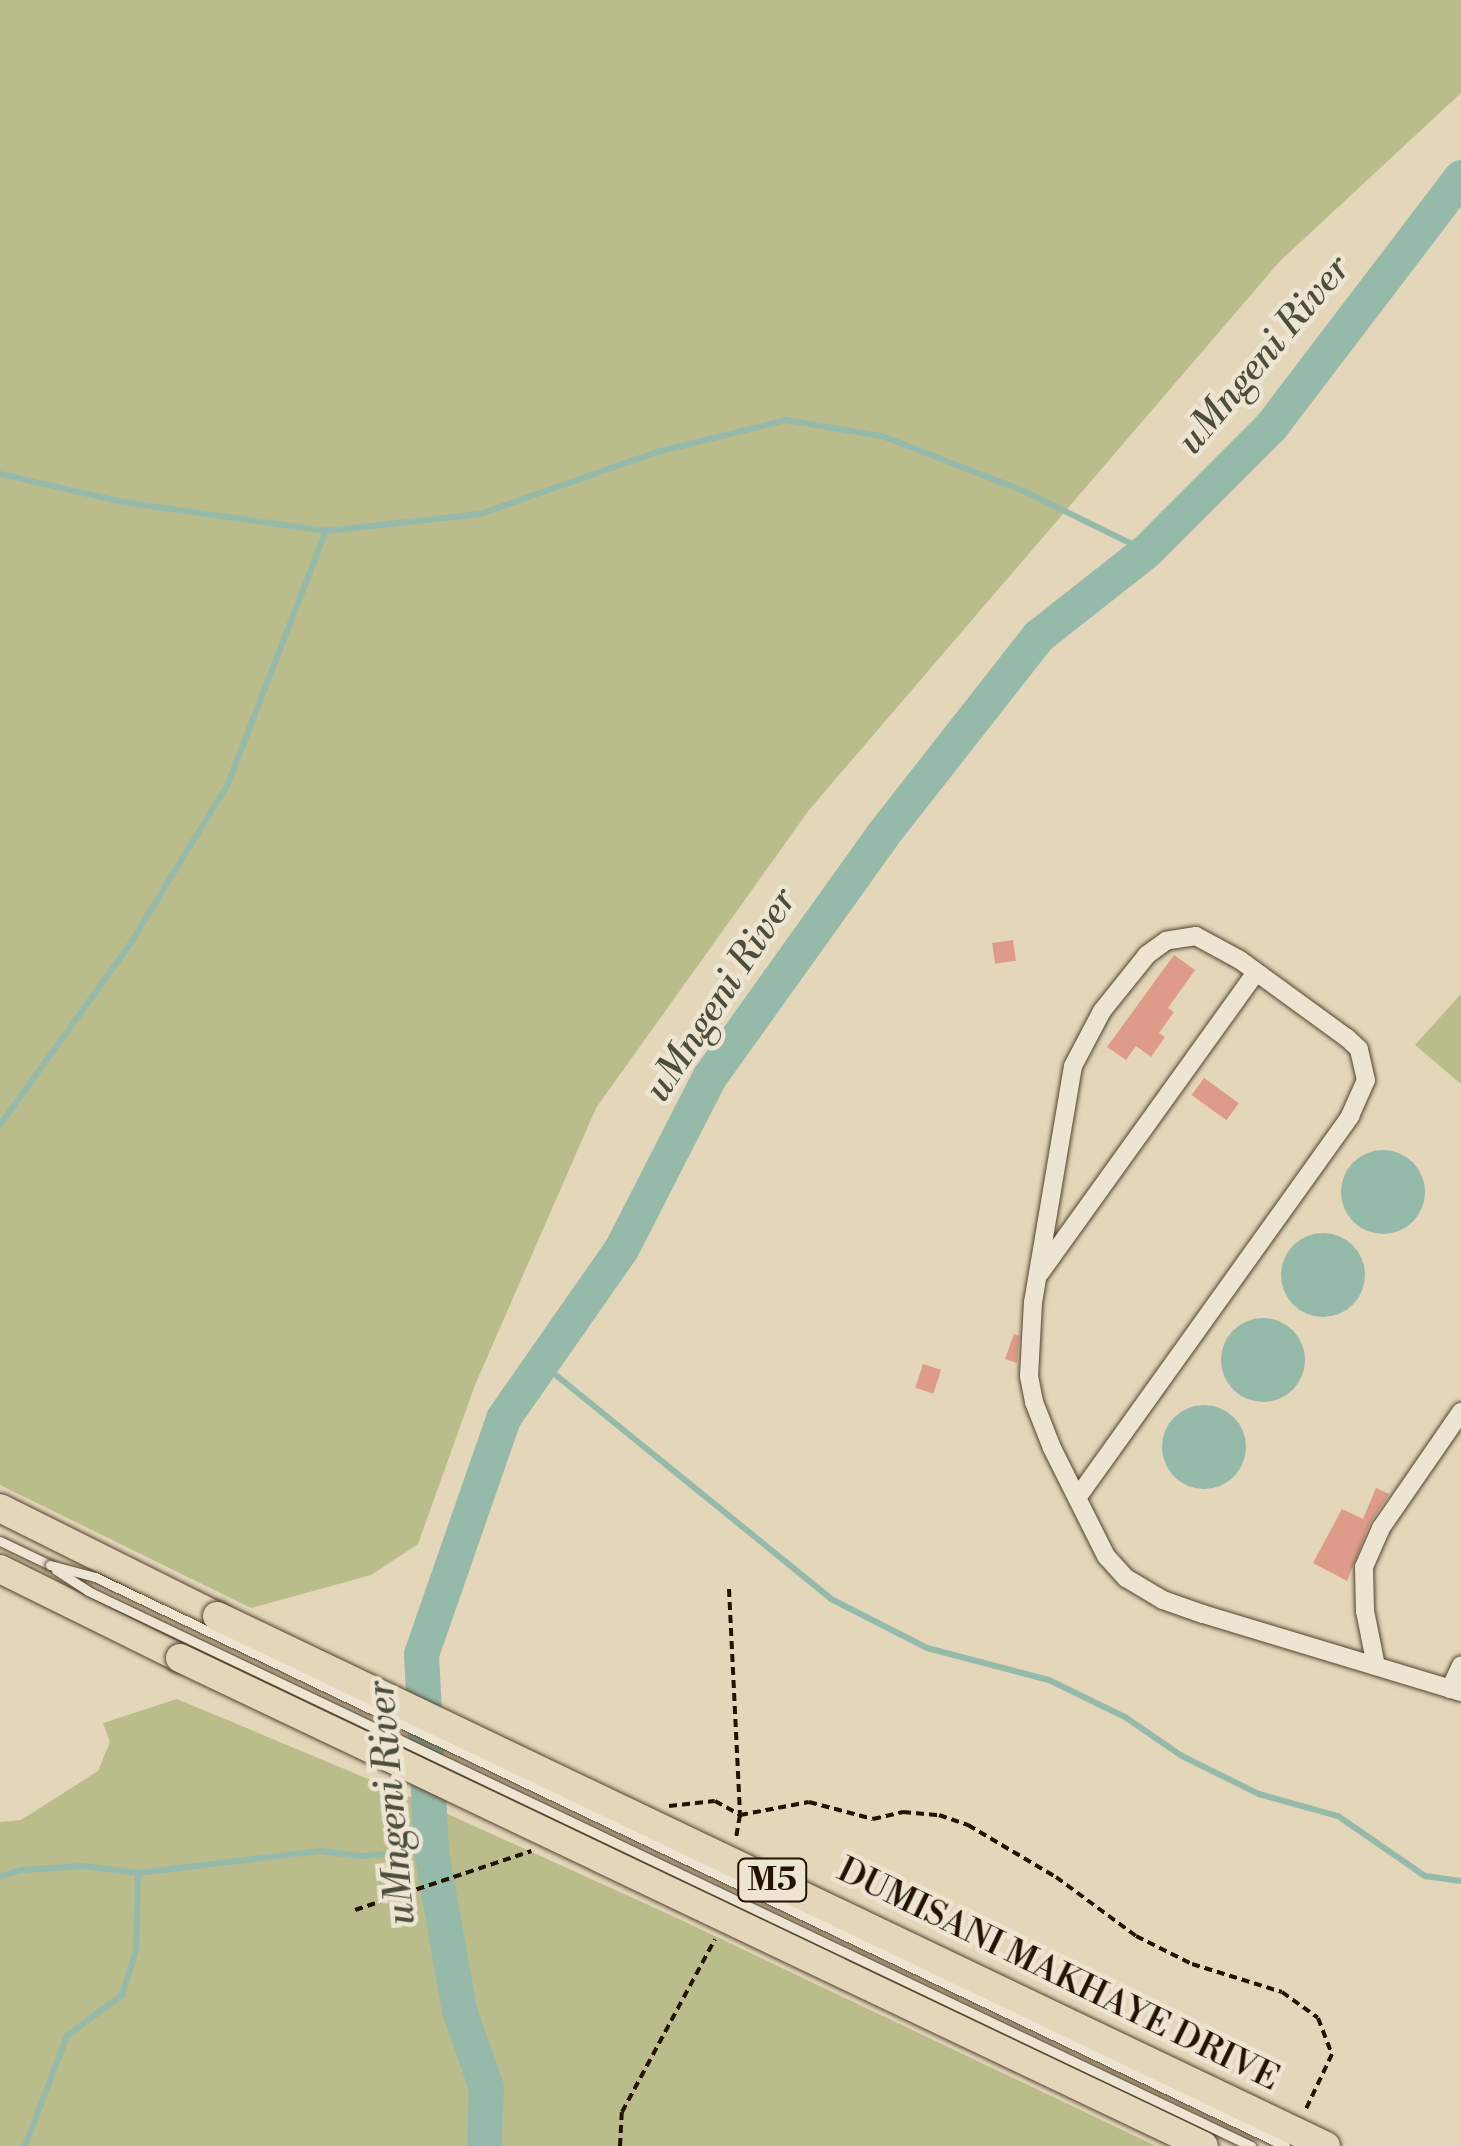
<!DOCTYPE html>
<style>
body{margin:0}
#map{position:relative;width:1461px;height:2146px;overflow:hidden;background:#e3d6b9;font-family:"Libre Bodoni",serif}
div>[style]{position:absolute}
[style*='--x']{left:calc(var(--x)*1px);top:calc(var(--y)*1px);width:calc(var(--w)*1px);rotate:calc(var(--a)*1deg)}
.green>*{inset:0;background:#babc8b}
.water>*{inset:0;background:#96baa9}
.round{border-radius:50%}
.stream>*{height:6px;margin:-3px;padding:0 3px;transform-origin:3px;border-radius:3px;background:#96baa9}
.river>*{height:35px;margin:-17.5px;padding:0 17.5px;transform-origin:17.5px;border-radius:17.5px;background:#96baa9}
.building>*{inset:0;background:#de9b89;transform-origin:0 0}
.path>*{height:4px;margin-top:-2px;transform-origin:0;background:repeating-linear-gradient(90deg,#241200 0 8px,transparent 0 13px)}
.roads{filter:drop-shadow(0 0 2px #54432e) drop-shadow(0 0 2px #54432e)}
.service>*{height:9px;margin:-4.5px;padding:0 4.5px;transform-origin:4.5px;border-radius:4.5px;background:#ede4d2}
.minor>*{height:18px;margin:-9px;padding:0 9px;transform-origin:9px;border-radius:9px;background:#ede4d2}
.primary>*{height:28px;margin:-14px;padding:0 14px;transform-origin:14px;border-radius:14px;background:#e3d6b9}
.bridges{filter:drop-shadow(0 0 2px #54432e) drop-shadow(0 0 2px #54432e)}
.service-bridge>*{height:9px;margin:-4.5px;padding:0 4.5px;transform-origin:4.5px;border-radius:4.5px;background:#ede4d2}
.primary-bridge>*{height:28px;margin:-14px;padding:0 14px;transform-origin:14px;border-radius:14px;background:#e3d6b9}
span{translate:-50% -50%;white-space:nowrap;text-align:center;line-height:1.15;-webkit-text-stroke:9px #ede4d2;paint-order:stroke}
.shield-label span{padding:2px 8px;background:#ede4d2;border:2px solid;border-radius:8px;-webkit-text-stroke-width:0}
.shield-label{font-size:32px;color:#241200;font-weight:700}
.street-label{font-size:35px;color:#241200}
.water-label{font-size:38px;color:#4c4d3b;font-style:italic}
</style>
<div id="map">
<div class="green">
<div style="clip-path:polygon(0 0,1461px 0,1461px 93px,1279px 262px,809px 810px,596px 1108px,475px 1385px,418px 1544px,371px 1575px,251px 1608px,0 1485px)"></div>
<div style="clip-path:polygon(1461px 994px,1461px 1084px,1415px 1045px)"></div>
<div style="clip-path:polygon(177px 1699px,397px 1791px,677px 1918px,1156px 2146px,0 2146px,0 1822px,21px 1820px,98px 1771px,110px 1742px,103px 1723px)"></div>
</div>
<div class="water">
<div class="round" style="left:1341px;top:1150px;width:84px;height:84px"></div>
<div class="round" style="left:1281px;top:1233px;width:84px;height:84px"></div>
<div class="round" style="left:1221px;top:1318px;width:84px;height:84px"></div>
<div class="round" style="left:1162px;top:1405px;width:84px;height:84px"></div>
</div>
<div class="stream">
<div style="--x:0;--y:474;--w:125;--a:12.9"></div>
<div style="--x:122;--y:502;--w:206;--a:8.1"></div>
<div style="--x:326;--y:531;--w:155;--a:-6.3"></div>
<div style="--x:480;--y:514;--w:188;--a:-19.3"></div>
<div style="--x:657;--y:452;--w:133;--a:-13.9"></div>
<div style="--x:786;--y:420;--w:97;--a:9.5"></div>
<div style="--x:882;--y:436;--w:152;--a:21.2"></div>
<div style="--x:1024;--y:491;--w:136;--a:26.2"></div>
<div style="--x:0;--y:1125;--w:223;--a:-54.3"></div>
<div style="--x:130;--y:944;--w:185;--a:-58.5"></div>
<div style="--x:227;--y:786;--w:274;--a:-68.8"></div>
<div style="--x:541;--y:1363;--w:374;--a:39.1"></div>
<div style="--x:831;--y:1599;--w:108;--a:27"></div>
<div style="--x:927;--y:1648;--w:126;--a:14.7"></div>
<div style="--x:1049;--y:1680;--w:85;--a:26"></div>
<div style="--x:1125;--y:1717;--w:69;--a:34.4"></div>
<div style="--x:1182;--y:1756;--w:86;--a:26.3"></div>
<div style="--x:1259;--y:1794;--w:82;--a:15.6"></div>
<div style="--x:1338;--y:1816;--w:106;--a:34.6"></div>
<div style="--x:1425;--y:1876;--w:36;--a:8"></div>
<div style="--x:0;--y:1877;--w:23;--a:-18"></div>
<div style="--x:22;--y:1870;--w:62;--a:-3.7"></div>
<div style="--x:84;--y:1866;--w:54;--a:7.4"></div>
<div style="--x:138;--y:1873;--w:184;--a:-6.9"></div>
<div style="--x:321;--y:1851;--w:40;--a:7.1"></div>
<div style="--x:361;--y:1856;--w:70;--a:-4.1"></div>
<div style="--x:25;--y:2146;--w:118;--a:-69.1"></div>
<div style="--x:67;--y:2036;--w:69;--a:-36.7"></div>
<div style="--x:122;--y:1995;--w:46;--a:-72.3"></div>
<div style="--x:136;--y:1951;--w:78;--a:-88.5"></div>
</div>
<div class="river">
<div style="--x:484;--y:2146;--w:59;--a:-88.1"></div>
<div style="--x:486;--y:2087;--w:82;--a:-109.3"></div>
<div style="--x:459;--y:2010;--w:161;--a:-100"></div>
<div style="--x:431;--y:1851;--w:197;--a:-92.9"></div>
<div style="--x:421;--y:1654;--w:250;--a:-70.8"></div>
<div style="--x:503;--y:1418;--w:206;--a:-55.1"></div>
<div style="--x:621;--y:1249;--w:193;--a:-62.9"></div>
<div style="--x:709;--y:1077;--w:297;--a:-54.4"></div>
<div style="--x:882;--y:835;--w:253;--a:-51.9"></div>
<div style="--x:1038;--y:636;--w:137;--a:-38.2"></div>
<div style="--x:1146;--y:551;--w:177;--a:-45"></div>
<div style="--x:1271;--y:426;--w:313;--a:-52.7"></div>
</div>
<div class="building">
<div style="left:1013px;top:940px;width:21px;height:21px;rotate:82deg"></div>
<div style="clip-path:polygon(1174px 955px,1195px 970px,1168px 1008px,1174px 1012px,1159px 1033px,1165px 1037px,1151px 1057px,1136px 1046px,1126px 1060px,1107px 1047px)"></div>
<div style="left:1204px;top:1078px;width:43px;height:21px;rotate:36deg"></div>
<div style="clip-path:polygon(1014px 1334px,1019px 1336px,1017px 1363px,1005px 1359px)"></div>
<div style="left:923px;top:1364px;width:19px;height:25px;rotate:18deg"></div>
<div style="clip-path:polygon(1376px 1488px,1389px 1494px,1370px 1523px,1347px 1581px,1313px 1563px,1342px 1509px,1363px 1519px)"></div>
</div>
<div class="path">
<div style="--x:729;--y:1589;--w:226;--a:87.2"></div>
<div style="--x:740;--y:1815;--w:22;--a:100"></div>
<div style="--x:669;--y:1806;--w:46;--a:-6.2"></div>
<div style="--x:715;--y:1801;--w:29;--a:29"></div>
<div style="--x:740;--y:1815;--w:70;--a:-10.7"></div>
<div style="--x:809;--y:1802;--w:66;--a:14.9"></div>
<div style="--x:873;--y:1819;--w:31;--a:-13"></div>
<div style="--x:903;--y:1812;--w:36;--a:5"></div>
<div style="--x:939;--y:1815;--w:31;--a:19"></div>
<div style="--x:968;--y:1825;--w:102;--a:30.6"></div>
<div style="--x:1056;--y:1877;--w:99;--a:36.4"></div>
<div style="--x:1136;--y:1936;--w:63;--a:26.6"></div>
<div style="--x:1192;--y:1964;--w:94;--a:17.3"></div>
<div style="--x:1282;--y:1992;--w:44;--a:35.8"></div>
<div style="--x:1318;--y:2018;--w:39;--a:69"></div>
<div style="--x:1332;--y:2054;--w:63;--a:115.3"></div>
<div style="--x:355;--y:1910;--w:186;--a:-18.5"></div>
<div style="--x:620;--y:2146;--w:34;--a:-87"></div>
<div style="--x:622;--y:2112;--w:196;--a:-61.7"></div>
</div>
<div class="roads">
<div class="service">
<div style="--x:0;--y:1541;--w:55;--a:25.6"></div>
</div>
<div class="minor">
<div style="--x:1040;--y:1273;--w:370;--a:-54.3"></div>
<div style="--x:1077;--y:1498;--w:470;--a:-54.4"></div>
<div style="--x:1350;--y:1116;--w:39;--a:-66"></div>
<div style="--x:1366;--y:1080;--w:32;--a:-103"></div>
<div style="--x:1359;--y:1049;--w:16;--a:-137"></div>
<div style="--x:1347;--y:1038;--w:132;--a:-143.9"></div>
<div style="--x:1240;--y:960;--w:50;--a:-151.4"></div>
<div style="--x:1196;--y:936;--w:30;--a:171"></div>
<div style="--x:1166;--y:941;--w:24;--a:144"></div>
<div style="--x:1147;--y:955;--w:72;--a:128.8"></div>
<div style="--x:1102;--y:1011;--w:62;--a:117.8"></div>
<div style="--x:1073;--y:1066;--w:239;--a:99.6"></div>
<div style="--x:1033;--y:1302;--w:74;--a:93.1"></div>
<div style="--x:1029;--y:1376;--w:26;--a:79"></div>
<div style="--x:1034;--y:1402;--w:49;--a:68.6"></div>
<div style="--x:1052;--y:1448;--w:121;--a:63.4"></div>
<div style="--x:1106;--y:1556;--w:30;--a:48"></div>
<div style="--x:1126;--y:1578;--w:43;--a:30.7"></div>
<div style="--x:1163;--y:1600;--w:42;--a:19.3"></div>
<div style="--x:1203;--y:1614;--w:270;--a:16.8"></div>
<div style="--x:1376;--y:1666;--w:56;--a:-101.3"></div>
<div style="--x:1365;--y:1611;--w:44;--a:-91.3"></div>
<div style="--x:1364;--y:1567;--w:43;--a:-66.4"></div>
<div style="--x:1381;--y:1528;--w:141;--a:-55.4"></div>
<div style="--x:1450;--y:1689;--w:26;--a:-65"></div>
</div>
<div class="primary">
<div style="--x:0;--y:1508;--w:242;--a:26.5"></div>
<div style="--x:0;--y:1569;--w:201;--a:26.3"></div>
</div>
</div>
<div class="bridges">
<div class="service-bridge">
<div style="--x:50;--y:1565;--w:47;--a:14.9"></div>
<div style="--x:95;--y:1577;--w:1319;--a:25.55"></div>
<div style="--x:56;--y:1570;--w:38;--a:33"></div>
<div style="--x:88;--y:1591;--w:1289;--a:25.51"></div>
</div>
<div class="primary-bridge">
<div style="--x:217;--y:1616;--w:1229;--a:25.54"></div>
<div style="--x:180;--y:1658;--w:1134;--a:25.48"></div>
</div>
</div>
<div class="shield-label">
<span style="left:772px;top:1880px">M5</span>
</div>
<div class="street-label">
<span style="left:1058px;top:1975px;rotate:26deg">DUMISANI MAKHAYE DRIVE</span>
</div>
<div class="water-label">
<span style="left:1264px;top:355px;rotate:-50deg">uMngeni River</span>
<span style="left:721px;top:995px;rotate:-57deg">uMngeni River</span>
<span style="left:392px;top:1803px;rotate:-95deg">uMngeni River</span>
</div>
</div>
